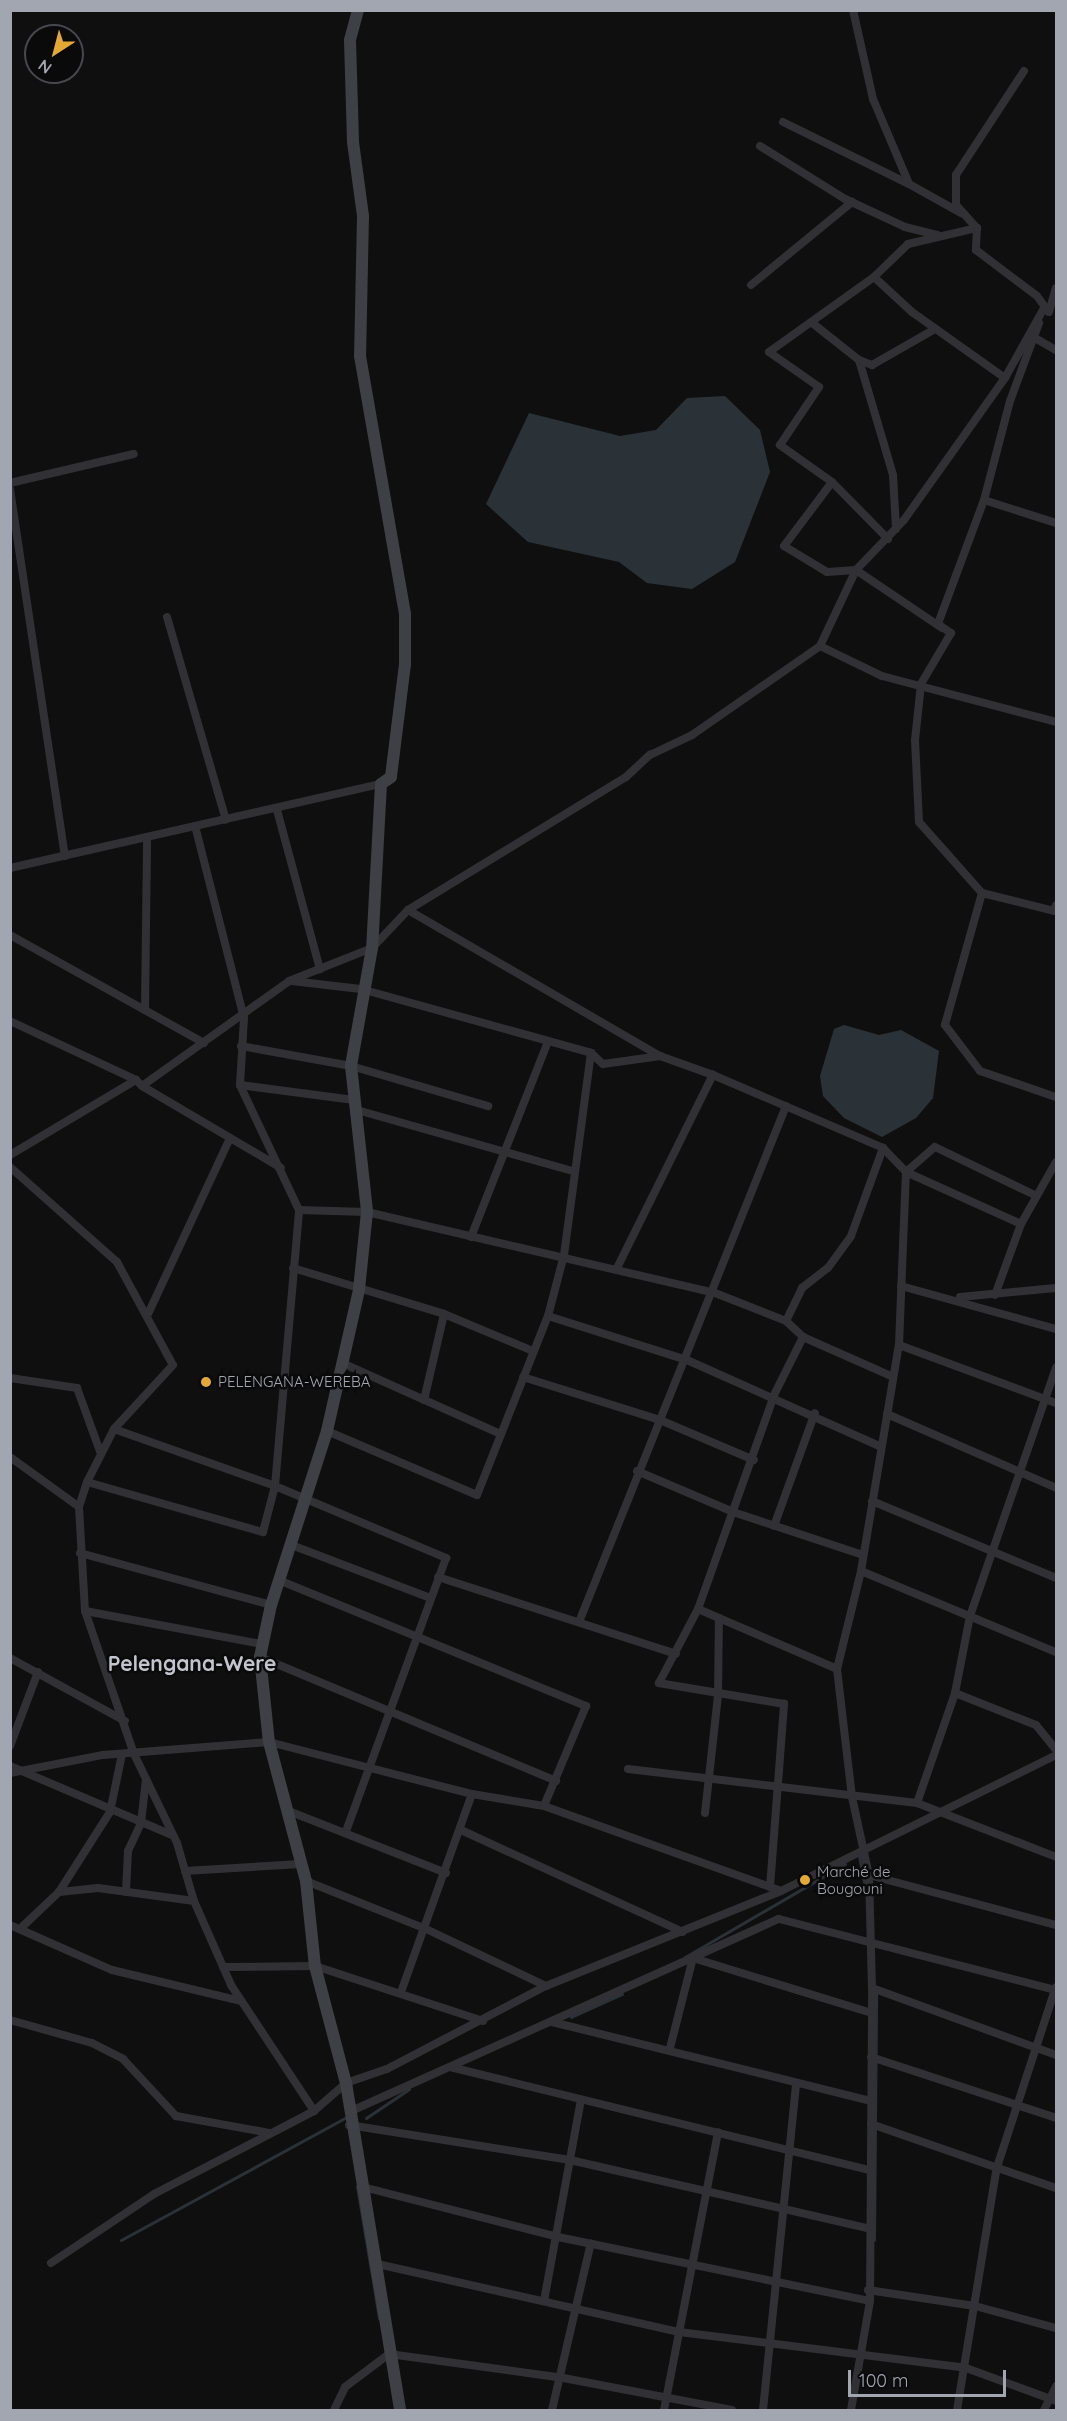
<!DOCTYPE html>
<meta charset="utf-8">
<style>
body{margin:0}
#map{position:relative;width:1067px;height:2421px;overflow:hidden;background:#0f0f10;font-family:Quicksand,sans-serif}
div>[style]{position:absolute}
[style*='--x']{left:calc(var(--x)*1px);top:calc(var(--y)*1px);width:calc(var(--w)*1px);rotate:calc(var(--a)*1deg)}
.water>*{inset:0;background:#2a3238}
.stream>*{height:3px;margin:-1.5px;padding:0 1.5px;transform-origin:1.5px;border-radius:1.5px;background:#2a3238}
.street>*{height:8px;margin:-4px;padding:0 4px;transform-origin:4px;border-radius:4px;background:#313135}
.secondary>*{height:12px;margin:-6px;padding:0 6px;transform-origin:6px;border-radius:6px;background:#3f4045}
.dots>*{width:16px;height:16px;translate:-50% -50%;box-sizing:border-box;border:3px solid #0a0a0b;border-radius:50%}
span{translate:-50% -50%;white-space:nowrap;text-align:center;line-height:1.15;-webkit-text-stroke:5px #0a0a0b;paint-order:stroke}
.poi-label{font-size:15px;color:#a1a6b1}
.left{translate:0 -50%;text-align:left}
.district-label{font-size:21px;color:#c2c5cd;font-weight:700}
.frame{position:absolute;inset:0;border:12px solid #a1a6b1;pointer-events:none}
.north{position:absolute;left:24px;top:24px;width:60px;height:60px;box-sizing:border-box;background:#0a0a0b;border:2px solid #46484d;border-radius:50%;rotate:216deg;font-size:16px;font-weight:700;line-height:24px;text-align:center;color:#a1a6b1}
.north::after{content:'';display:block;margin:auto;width:21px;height:27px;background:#e5a932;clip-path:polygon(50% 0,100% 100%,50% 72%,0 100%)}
.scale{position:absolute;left:848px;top:2370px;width:158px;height:27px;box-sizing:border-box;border:3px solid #a1a6b1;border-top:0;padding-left:8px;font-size:18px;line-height:21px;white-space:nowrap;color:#a1a6b1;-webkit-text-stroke:4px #0a0a0b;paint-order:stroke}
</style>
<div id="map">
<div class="water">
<div style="clip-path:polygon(725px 396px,760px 430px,770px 472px,735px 562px,692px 589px,647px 583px,619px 562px,528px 542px,486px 504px,529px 413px,620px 436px,656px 430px,687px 398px)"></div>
<div style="clip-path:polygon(844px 1025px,879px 1035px,901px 1030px,939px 1051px,933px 1098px,916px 1118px,882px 1137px,844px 1118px,823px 1096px,820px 1076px,834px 1029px)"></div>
</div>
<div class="stream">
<div style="--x:859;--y:1856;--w:38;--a:79"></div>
<div style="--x:685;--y:1957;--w:185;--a:-30.2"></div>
<div style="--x:571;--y:2017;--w:56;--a:-24.3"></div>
<div style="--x:366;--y:2118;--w:52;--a:-34"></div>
<div style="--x:357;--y:2186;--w:134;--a:80.5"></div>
<div style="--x:121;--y:2240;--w:257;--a:-28.6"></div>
<div style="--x:874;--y:2240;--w:248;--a:-89.5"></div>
</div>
<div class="street">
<div style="--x:853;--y:10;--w:91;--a:77.3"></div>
<div style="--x:873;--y:99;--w:92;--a:67"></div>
<div style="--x:909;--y:184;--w:60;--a:29.1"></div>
<div style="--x:1024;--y:71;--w:124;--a:123.2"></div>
<div style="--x:956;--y:175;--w:30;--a:90"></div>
<div style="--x:956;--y:205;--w:31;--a:48"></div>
<div style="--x:977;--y:228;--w:22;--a:93"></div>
<div style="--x:976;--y:250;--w:76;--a:37"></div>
<div style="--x:1037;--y:296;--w:19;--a:54"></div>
<div style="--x:783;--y:122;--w:140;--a:26.2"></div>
<div style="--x:760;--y:146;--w:100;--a:31.9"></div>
<div style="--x:845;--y:199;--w:66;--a:25"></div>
<div style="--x:905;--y:227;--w:34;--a:14"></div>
<div style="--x:874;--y:277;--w:52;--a:42.6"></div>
<div style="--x:912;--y:312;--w:114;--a:35.4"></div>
<div style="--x:751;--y:285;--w:131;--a:-39.4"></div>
<div style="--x:811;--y:322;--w:61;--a:38.4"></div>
<div style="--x:859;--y:360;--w:120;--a:73.5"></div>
<div style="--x:893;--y:475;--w:54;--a:86.8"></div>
<div style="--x:1039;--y:323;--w:83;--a:110.4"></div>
<div style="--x:1010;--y:401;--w:102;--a:104.7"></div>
<div style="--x:984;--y:500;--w:132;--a:110.4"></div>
<div style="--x:938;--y:624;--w:16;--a:35"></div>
<div style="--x:951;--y:633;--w:59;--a:120.5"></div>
<div style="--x:921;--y:684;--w:56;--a:96.1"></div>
<div style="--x:915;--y:740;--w:82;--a:87.2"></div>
<div style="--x:919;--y:822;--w:95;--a:48.4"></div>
<div style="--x:982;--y:893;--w:137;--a:105.7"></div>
<div style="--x:945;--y:1025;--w:58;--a:52.7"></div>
<div style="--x:980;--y:1071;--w:80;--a:18.9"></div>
<div style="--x:1035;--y:338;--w:24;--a:30"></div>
<div style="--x:859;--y:360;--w:14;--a:21"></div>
<div style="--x:872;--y:365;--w:73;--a:-29.7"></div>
<div style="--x:832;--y:482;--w:80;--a:45.5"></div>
<div style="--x:10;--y:483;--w:127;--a:-13.2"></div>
<div style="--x:10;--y:489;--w:371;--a:81.5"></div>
<div style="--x:984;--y:500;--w:76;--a:17.7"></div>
<div style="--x:167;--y:617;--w:211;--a:73.8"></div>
<div style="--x:942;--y:628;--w:104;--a:-146"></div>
<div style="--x:856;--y:570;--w:29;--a:176"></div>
<div style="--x:827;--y:572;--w:50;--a:-148.8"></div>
<div style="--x:784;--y:546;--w:80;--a:-53.1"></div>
<div style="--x:832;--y:482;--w:64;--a:-144.6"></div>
<div style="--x:780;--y:445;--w:70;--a:-56.1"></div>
<div style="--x:819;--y:387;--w:61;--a:-145"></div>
<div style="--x:769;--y:352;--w:129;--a:-35.5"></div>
<div style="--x:874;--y:277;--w:47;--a:-44.1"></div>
<div style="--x:908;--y:244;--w:71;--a:-13.1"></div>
<div style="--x:820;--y:646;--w:69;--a:25.8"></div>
<div style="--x:882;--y:676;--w:180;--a:14.8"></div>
<div style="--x:277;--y:810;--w:165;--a:74.9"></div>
<div style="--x:10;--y:868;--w:380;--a:-12.8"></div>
<div style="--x:982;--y:893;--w:74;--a:14"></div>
<div style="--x:1054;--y:911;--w:6;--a:-72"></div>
<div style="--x:408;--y:910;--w:291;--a:30.1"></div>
<div style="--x:10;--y:935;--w:222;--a:29.1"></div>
<div style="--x:292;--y:981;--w:69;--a:6.6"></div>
<div style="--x:361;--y:989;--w:239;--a:15.5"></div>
<div style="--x:145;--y:1010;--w:173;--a:-89.3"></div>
<div style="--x:10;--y:1021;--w:139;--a:25.1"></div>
<div style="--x:241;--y:1046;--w:112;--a:10.3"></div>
<div style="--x:351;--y:1066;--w:143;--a:16.3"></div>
<div style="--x:240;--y:1085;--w:115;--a:7.5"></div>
<div style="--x:142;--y:1086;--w:161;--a:30.5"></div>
<div style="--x:357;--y:1110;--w:224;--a:15.8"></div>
<div style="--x:10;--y:1155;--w:147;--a:-30.8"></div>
<div style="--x:136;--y:1080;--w:8;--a:45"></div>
<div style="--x:142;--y:1086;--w:181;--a:-35.5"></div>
<div style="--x:289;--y:981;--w:89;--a:-21.7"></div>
<div style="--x:372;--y:948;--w:52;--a:-46.5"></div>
<div style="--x:408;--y:910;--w:255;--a:-31.4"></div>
<div style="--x:626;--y:777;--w:33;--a:-43"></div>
<div style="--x:650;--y:755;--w:47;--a:-25.5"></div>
<div style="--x:692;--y:735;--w:156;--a:-34.8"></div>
<div style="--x:820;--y:646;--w:84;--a:-64.7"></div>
<div style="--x:856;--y:570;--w:69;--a:-46.2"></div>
<div style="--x:904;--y:520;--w:174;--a:-54.6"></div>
<div style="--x:1005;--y:378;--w:80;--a:-60.9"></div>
<div style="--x:1044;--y:308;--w:6;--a:39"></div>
<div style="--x:1049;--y:312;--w:25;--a:-74"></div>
<div style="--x:10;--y:1167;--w:143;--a:41.6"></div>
<div style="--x:117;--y:1262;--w:117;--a:61.5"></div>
<div style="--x:173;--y:1365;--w:87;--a:132.7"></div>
<div style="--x:114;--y:1429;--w:59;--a:117"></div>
<div style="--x:87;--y:1482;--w:26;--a:108"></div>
<div style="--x:79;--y:1507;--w:104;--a:86.7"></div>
<div style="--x:85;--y:1611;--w:151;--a:71.1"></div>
<div style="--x:134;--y:1754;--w:99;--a:64.2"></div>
<div style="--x:177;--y:1843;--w:60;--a:73.7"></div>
<div style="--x:194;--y:1901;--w:92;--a:66.2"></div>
<div style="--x:231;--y:1985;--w:151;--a:56.6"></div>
<div style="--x:299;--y:1210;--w:68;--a:1.7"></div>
<div style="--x:367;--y:1212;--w:357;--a:13.1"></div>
<div style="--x:715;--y:1293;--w:76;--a:21.5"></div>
<div style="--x:786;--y:1321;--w:23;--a:43"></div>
<div style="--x:803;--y:1337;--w:96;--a:23.9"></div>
<div style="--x:471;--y:1237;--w:210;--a:-68.5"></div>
<div style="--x:293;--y:1268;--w:158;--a:16.9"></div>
<div style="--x:444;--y:1314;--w:96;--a:22.6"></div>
<div style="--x:617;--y:1268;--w:216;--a:-63.6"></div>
<div style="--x:901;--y:1286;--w:161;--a:15.5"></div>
<div style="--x:995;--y:1295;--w:76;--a:-69.9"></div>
<div style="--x:1021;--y:1224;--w:71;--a:-60.6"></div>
<div style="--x:960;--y:1297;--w:96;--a:-5.4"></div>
<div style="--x:148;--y:1314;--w:194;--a:-65"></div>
<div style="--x:548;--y:1316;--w:146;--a:17.6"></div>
<div style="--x:687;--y:1360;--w:210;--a:24.1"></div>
<div style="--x:786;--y:1321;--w:37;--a:-64"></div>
<div style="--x:802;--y:1288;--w:33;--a:-38"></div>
<div style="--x:828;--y:1268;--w:39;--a:-54"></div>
<div style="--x:851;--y:1236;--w:94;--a:-70"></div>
<div style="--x:899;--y:1345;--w:167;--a:20.3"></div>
<div style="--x:342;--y:1363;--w:174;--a:24.1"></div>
<div style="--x:523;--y:1377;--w:144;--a:17.4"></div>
<div style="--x:660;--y:1420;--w:102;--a:23.1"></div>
<div style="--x:10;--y:1378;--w:68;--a:8.5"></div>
<div style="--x:77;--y:1388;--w:70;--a:70"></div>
<div style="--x:424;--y:1400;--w:88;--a:-76.9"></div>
<div style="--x:887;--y:1414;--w:184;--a:23.6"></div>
<div style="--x:114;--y:1429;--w:171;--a:19.5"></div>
<div style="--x:275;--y:1486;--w:186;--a:22.8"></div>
<div style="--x:446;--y:1558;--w:292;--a:110.1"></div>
<div style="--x:327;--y:1431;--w:163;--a:23.1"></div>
<div style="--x:477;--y:1495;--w:193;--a:-68.4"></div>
<div style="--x:548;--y:1316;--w:63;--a:-75.3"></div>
<div style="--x:564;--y:1255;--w:204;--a:-82.4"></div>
<div style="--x:591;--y:1053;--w:16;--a:43"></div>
<div style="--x:603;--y:1064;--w:58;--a:-8"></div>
<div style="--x:660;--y:1056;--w:56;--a:19.7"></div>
<div style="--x:713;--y:1075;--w:185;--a:23.2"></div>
<div style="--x:883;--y:1148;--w:33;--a:46"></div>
<div style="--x:906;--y:1172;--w:126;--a:24.3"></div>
<div style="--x:10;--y:1457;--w:85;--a:35.9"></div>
<div style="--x:637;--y:1471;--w:104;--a:23.1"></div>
<div style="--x:733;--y:1512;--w:137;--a:18.3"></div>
<div style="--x:87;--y:1482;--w:183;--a:15.9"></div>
<div style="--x:263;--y:1532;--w:48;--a:-75.4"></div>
<div style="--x:275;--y:1486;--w:277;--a:-85"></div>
<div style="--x:299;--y:1210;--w:138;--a:-115.3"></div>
<div style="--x:240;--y:1085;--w:67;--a:-86.6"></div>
<div style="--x:244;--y:1018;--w:198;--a:-104.3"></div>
<div style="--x:872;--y:1501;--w:199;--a:22.7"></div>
<div style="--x:774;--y:1526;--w:120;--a:-70.1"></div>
<div style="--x:294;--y:1546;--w:146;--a:20.9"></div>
<div style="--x:80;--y:1553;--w:198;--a:15.2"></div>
<div style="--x:861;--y:1571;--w:211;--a:22.6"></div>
<div style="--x:438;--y:1577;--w:250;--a:17.9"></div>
<div style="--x:281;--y:1581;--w:330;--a:22.3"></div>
<div style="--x:586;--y:1706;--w:108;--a:112.8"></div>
<div style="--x:698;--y:1609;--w:151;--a:23.3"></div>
<div style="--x:85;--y:1611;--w:179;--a:10.6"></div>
<div style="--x:579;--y:1622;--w:556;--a:-68.14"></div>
<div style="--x:260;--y:1657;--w:321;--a:22.7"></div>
<div style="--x:10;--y:1658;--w:131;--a:28.7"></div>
<div style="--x:955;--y:1693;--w:87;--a:21.6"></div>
<div style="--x:1036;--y:1725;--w:32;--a:51"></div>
<div style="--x:10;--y:1746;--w:79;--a:-69.3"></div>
<div style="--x:10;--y:1766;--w:176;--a:23.1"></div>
<div style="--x:628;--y:1769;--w:291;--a:6.7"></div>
<div style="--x:917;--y:1803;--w:149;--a:21.2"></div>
<div style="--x:10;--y:1773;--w:95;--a:-11"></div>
<div style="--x:103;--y:1755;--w:167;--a:-4.5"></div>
<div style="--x:269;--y:1742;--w:210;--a:14.4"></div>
<div style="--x:472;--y:1794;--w:73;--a:9.5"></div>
<div style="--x:544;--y:1806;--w:252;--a:19.7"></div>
<div style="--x:917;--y:1803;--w:116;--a:-70.9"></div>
<div style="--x:955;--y:1693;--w:78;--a:-79"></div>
<div style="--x:970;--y:1616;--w:263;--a:-70.9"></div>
<div style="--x:286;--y:1810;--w:172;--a:21.5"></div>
<div style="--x:705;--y:1813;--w:119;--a:-83.7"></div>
<div style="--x:718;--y:1695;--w:77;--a:-89.3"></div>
<div style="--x:461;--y:1830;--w:244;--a:24.7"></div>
<div style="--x:185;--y:1871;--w:115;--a:-3.5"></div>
<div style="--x:869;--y:1875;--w:194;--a:15"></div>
<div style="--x:306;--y:1881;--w:129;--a:21.8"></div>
<div style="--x:426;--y:1929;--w:133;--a:25.4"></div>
<div style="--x:770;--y:1887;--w:184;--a:-85.6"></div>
<div style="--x:784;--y:1704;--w:127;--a:-170.5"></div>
<div style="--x:659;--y:1683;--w:84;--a:-62.2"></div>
<div style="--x:698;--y:1609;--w:227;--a:-70.4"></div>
<div style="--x:774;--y:1395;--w:65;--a:-63.4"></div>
<div style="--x:59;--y:1892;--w:39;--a:-6"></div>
<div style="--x:98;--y:1888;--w:97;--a:7.7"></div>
<div style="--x:126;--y:1892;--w:41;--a:-87.2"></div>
<div style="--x:128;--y:1851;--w:31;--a:-65"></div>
<div style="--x:141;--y:1823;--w:44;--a:-83.5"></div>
<div style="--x:10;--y:1925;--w:111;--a:23.8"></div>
<div style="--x:112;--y:1970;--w:133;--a:13.5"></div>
<div style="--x:22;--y:1927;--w:51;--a:-43.4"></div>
<div style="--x:59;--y:1892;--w:95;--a:-57.5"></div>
<div style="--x:110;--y:1812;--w:59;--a:-78.3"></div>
<div style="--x:223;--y:1967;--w:92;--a:-0.6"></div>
<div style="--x:315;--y:1966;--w:177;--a:18.1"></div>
<div style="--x:872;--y:1988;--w:196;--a:20"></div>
<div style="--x:401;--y:1992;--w:210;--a:-70.3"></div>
<div style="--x:10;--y:2020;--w:85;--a:15.7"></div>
<div style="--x:92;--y:2043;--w:35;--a:27"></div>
<div style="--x:123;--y:2059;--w:78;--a:47.1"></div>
<div style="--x:176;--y:2116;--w:96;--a:10.3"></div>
<div style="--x:552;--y:2022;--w:329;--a:13.9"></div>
<div style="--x:670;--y:2048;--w:93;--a:-75.7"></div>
<div style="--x:693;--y:1958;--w:187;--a:17.1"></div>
<div style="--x:871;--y:2057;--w:195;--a:18.2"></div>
<div style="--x:450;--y:2067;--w:432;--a:13.8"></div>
<div style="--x:349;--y:2112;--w:471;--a:-24.2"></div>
<div style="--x:779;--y:1919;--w:286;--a:14.4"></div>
<div style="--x:871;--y:2124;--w:196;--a:19.1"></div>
<div style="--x:349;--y:2125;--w:224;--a:9"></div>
<div style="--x:570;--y:2160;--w:306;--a:12.9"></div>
<div style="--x:363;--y:2187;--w:201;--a:14.4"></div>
<div style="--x:558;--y:2237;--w:318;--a:11.6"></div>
<div style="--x:51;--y:2263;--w:124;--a:-33.8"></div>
<div style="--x:154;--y:2194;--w:180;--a:-27.4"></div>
<div style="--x:314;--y:2111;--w:43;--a:-41.2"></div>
<div style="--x:346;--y:2083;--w:43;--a:-18.9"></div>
<div style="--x:387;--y:2069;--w:179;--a:-27.6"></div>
<div style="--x:546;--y:1986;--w:253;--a:-22"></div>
<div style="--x:781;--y:1891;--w:307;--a:-26.3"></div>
<div style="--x:373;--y:2263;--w:314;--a:12.7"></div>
<div style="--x:679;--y:2332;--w:289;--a:7.1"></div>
<div style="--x:966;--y:2368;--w:96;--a:20.1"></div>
<div style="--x:868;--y:2290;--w:108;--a:8.5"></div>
<div style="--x:975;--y:2306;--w:84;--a:15.2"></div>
<div style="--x:544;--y:2301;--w:205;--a:-79.6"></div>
<div style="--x:334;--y:2410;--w:25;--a:-64"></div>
<div style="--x:345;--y:2387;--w:55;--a:-36.9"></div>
<div style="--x:389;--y:2354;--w:171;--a:7.8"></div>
<div style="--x:558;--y:2377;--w:177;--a:10.7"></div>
<div style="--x:552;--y:2410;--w:171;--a:-76.9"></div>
<div style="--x:664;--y:2410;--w:283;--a:-79"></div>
<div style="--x:763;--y:2410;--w:328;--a:-84.2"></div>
<div style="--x:851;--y:2410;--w:111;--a:-80.1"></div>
<div style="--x:870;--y:2301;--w:313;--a:-89.6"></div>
<div style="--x:872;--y:1988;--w:113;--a:-91.5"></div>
<div style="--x:869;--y:1875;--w:80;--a:-102.3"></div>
<div style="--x:852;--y:1797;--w:129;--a:-96.7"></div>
<div style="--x:837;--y:1669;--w:101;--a:-76.2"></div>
<div style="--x:861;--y:1571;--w:229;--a:-80.5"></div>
<div style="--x:899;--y:1345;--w:173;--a:-87.7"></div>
<div style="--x:906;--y:1172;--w:38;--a:-41"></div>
<div style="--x:935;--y:1147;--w:113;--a:25.7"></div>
<div style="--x:957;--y:2410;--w:246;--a:-80.7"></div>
<div style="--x:997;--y:2167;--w:189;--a:-71.9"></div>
<div style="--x:1044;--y:2410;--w:27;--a:-63"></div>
</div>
<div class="secondary">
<div style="--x:358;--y:10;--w:31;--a:105"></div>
<div style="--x:350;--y:40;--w:102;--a:88.3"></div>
<div style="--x:353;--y:142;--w:75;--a:82.3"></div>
<div style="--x:363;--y:216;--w:140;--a:91.2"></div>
<div style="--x:360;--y:356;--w:262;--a:80.1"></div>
<div style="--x:405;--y:614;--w:50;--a:90"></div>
<div style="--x:405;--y:664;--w:114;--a:97.1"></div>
<div style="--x:391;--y:777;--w:12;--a:145"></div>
<div style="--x:381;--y:784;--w:164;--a:93.1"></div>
<div style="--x:372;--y:948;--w:120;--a:100.1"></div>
<div style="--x:351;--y:1066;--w:147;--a:83.7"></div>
<div style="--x:367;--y:1212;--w:78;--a:95.9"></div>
<div style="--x:359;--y:1290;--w:145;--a:102.8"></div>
<div style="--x:327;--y:1431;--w:183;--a:107.8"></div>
<div style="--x:271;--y:1605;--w:53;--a:101.9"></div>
<div style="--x:260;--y:1657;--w:85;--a:84"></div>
<div style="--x:269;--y:1742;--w:144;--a:75.1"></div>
<div style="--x:306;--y:1881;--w:85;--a:84"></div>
<div style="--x:315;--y:1966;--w:121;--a:75.2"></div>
<div style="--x:346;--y:2083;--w:331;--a:80.6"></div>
</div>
<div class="dots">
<div style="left:206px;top:1382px;background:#e5a932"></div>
<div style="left:805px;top:1880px;background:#e5a932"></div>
</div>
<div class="poi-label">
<span class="left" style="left:218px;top:1382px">PELENGANA-WEREBA</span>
<span class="left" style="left:817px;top:1880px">Marché de<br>Bougouni</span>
</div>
<div class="district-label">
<span style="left:192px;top:1663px">Pelengana-Were</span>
</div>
<div class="frame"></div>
<div class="north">N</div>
<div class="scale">100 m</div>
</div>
